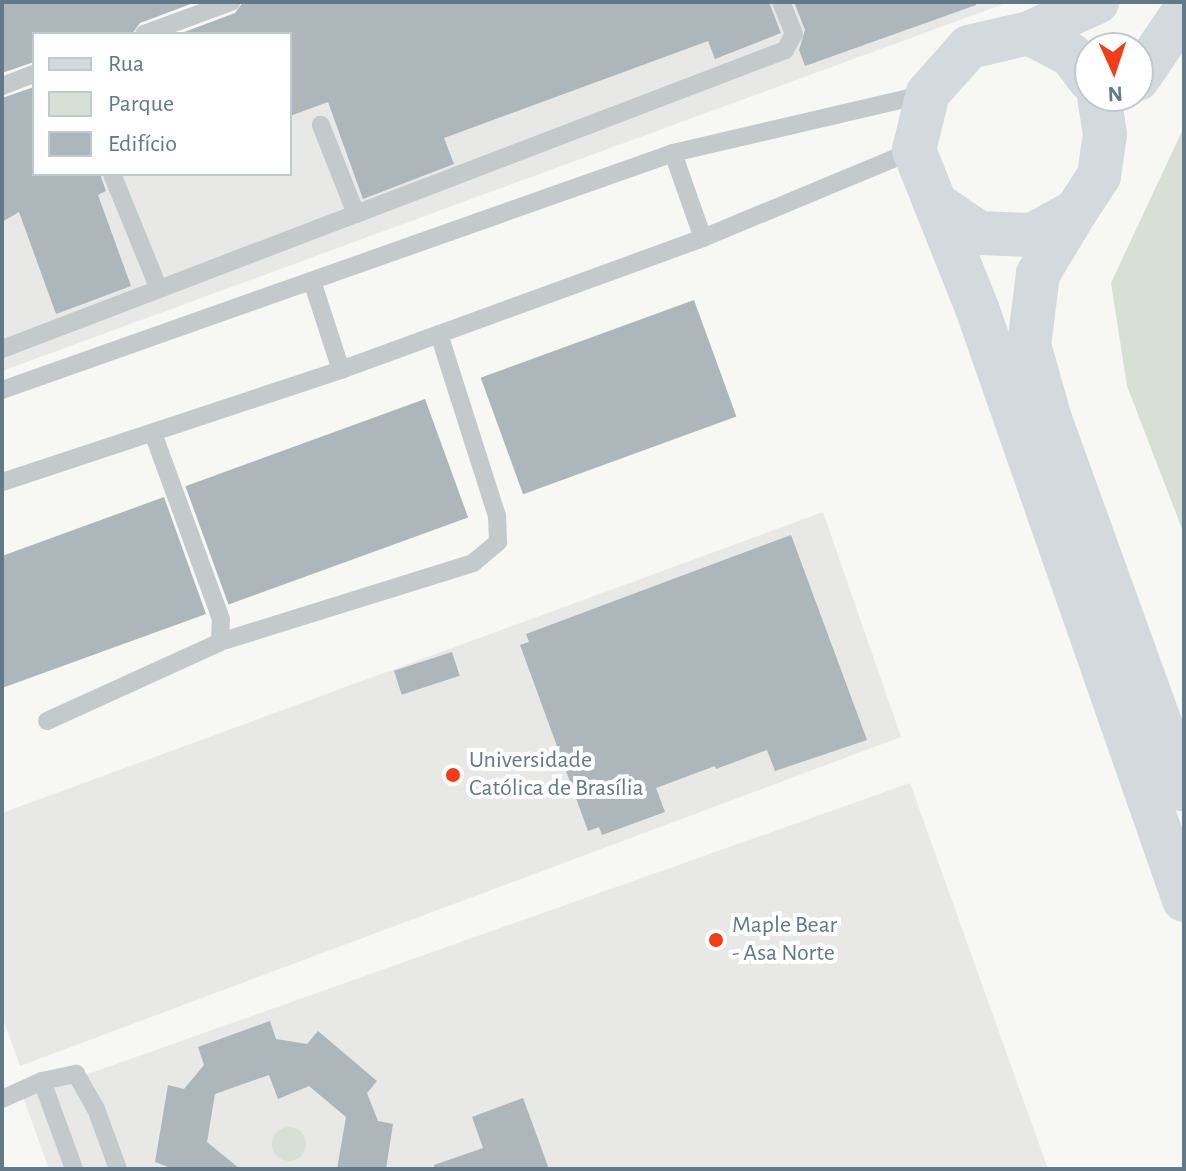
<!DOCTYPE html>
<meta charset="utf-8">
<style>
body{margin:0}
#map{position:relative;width:1186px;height:1171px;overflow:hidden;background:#f7f7f3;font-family:"Alegreya Sans",sans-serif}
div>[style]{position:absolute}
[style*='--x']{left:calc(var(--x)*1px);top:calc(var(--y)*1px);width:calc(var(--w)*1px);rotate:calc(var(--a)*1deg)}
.built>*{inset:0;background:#e8e8e7}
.green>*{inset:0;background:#d8dfd4}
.round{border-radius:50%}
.building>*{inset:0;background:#acb6bb;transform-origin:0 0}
.lane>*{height:18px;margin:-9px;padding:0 9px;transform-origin:9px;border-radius:9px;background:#c4c9cc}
.secondary>*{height:44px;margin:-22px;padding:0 22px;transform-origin:22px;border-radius:22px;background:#d4d9dd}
.dots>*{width:22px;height:22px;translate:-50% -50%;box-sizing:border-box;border:4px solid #fff;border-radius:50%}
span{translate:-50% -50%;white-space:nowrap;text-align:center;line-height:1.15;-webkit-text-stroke:8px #fff;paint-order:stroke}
.poi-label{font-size:24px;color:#637987}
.left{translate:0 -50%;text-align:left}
.frame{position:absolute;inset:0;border:4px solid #637987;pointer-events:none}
.legend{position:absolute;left:32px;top:32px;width:260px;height:144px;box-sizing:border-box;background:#fff;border:2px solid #c1c9cf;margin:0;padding:10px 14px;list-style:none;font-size:24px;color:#637987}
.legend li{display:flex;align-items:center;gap:16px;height:40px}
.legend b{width:40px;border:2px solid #c1c9cf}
.north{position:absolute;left:1074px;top:32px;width:80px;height:80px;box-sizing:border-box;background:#fff;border:2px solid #c1c9cf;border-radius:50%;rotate:177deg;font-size:22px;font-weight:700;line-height:32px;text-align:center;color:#637987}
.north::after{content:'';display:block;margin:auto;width:28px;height:36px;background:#f33d18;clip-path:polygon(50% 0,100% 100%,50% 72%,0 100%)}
</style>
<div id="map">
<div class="built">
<div style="clip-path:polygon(325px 2px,1009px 2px,2px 371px,2px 119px,34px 174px,290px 174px,290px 34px)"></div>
<div style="clip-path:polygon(823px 512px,901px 737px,20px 1066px,2px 1016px,2px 813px)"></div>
<div style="clip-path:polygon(910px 783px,1048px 1169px,49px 1169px,23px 1097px)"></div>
</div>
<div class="green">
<div style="clip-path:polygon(1184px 127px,1184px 534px,1127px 386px,1111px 283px)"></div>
<div class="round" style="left:272px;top:1127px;width:34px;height:34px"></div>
</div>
<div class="building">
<div style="clip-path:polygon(2px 2px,196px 2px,140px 23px,132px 34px,34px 34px,34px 62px,2px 73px)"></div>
<div style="clip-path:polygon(243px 2px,769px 2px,781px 33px,715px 59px,708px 41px,444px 138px,454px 164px,363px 199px,328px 102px,290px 116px,290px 34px,179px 34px,235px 13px)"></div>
<div style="clip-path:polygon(794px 2px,976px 2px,976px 5px,805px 66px,799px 50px,805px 30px)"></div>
<div style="clip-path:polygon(34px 87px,34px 174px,100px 174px,106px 191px,98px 195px,131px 286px,56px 314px,19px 212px,2px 222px,2px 98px)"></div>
<div style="left:694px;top:300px;width:124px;height:227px;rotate:70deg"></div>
<div style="left:425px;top:399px;width:126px;height:255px;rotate:70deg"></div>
<div style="clip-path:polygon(164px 497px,206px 614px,2px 688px,2px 556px)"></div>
<div style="clip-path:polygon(791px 535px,867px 740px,775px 771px,767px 750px,716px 769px,715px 766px,656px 788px,665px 812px,602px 835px,599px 827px,588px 831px,520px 645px,529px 642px,526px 634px)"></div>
<div style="left:452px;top:652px;width:25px;height:61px;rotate:72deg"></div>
<div style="clip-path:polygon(270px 1021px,276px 1039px,307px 1044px,318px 1031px,377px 1081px,367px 1093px,378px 1121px,393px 1124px,386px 1169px,337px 1169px,346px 1117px,309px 1086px,278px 1099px,269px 1075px,215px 1094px,207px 1142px,240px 1169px,173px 1169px,155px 1162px,168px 1085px,184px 1089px,204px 1065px,198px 1047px)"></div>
<div style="clip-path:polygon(523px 1098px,549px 1169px,434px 1169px,434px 1165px,483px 1148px,472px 1117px)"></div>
</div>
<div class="lane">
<div style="--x:144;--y:34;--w:93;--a:-20.2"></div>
<div style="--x:2;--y:86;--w:34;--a:-21"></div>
<div style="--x:673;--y:153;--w:261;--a:-13.1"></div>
<div style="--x:112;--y:174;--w:124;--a:67.8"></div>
<div style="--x:356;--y:214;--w:459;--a:-20.9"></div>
<div style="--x:785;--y:50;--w:18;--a:-61"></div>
<div style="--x:794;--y:34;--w:35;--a:-112"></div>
<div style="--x:703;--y:238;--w:229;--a:-22.6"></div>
<div style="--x:313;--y:284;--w:90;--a:72"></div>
<div style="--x:2;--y:349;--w:379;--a:-20.9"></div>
<div style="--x:356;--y:214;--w:96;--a:-111.5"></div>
<div style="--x:2;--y:390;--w:712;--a:-19.45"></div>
<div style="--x:673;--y:153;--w:90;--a:70.6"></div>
<div style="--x:703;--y:238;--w:385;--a:160"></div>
<div style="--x:341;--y:370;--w:357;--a:161.7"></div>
<div style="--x:220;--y:642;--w:265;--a:-17.3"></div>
<div style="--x:473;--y:563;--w:33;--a:-40"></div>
<div style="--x:498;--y:542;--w:26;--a:-92"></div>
<div style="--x:497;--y:516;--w:191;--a:-107.7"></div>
<div style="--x:47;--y:721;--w:190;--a:-24.5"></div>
<div style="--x:220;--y:642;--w:23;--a:-88"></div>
<div style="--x:221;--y:619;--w:198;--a:-110.1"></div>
<div style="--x:42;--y:1081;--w:35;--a:-12"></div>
<div style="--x:76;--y:1074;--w:40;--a:60.3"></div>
<div style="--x:96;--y:1109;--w:64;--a:69.9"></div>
<div style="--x:2;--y:1099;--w:44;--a:-24.2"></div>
<div style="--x:42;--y:1081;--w:94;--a:70"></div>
</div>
<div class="secondary">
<div style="--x:1029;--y:33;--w:75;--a:-24.5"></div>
<div style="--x:1138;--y:79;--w:82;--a:-55.9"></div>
<div style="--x:1090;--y:80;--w:31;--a:-127"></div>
<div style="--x:1071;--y:55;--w:47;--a:-152.4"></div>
<div style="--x:1029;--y:33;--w:62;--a:166.9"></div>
<div style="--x:969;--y:47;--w:62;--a:131.7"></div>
<div style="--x:928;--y:93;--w:59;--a:103.8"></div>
<div style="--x:914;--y:150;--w:173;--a:68.3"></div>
<div style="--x:978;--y:311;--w:624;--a:70.72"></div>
<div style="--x:935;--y:203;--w:53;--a:34.3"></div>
<div style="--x:979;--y:233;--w:53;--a:2.2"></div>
<div style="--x:1032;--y:235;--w:50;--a:-28.6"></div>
<div style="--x:1076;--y:211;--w:42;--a:-56.7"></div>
<div style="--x:1099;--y:176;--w:42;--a:-81.9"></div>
<div style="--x:1105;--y:134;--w:38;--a:-99"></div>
<div style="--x:1076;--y:211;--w:74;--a:121.1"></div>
<div style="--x:1038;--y:274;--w:72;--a:97.2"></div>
<div style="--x:1029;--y:345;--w:77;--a:74.2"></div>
<div style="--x:1050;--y:419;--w:394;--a:70.1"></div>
</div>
<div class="dots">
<div style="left:453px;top:775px;background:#f33d18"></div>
<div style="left:716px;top:940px;background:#f33d18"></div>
</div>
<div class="poi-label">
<span class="left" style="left:469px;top:775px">Universidade<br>Católica de Brasília</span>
<span class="left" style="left:732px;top:940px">Maple Bear<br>- Asa Norte</span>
</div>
<div class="frame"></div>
<ul class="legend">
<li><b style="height:10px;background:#d4d9dd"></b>Rua</li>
<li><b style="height:22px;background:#d8dfd4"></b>Parque</li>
<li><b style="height:22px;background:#acb6bb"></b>Edifício</li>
</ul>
<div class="north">N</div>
</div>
